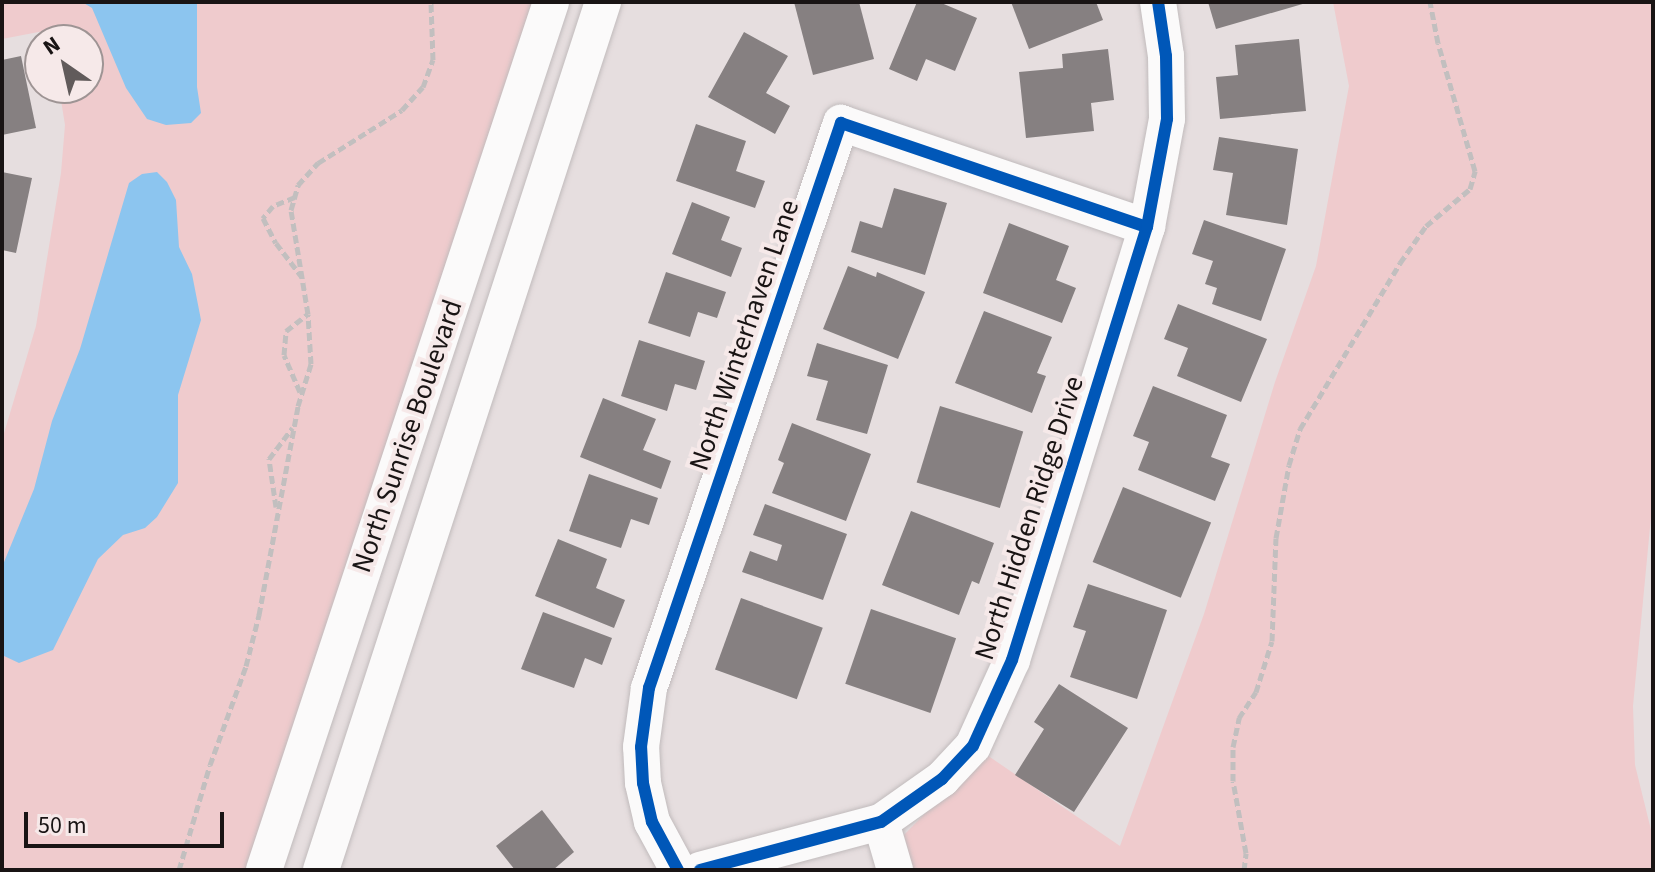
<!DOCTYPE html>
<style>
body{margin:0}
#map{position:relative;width:1655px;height:872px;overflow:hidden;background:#e6dedf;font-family:"Source Sans 3",sans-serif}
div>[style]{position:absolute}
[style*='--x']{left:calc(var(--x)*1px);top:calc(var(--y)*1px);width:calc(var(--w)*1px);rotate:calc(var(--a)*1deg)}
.green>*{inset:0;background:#efcbcd}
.water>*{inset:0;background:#8cc5ef}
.building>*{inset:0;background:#868081;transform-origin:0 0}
.path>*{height:5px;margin-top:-2.5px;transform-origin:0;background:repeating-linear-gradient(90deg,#c2bfbf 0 8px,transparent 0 12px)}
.roads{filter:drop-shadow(0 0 2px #c1bbbc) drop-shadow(0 0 2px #c1bbbc)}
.minor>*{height:36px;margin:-18px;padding:0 18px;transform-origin:18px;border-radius:18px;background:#fbfafa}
.cycleway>*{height:12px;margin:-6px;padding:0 6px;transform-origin:6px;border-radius:6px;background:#0057b8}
span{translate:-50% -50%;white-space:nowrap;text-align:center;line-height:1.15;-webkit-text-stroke:8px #f6e9e9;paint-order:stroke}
.street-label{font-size:28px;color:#191414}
.frame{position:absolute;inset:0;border:4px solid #191414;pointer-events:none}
.north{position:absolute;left:24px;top:24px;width:80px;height:80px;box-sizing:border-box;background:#f6e9e9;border:2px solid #9e9494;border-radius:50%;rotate:326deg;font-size:22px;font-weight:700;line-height:32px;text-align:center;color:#191414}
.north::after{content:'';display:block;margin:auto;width:28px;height:36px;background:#615b5b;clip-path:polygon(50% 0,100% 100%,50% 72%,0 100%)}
.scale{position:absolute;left:24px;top:812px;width:200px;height:36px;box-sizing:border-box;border:4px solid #191414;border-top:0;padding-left:10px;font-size:24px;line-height:28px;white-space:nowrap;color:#191414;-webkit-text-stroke:6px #f6e9e9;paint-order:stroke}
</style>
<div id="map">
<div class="green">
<div style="clip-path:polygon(2px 2px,536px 2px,247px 870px,2px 870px,2px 440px,36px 326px,61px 173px,65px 125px,59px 88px,88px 88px,88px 40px,52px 40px,49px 30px,2px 39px)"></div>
<div style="clip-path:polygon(1333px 2px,1653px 2px,1653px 496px,1633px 706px,1635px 765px,1653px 838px,1653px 870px,908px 870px,902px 837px,984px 753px,1120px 846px,1204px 614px,1275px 382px,1316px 266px,1349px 86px)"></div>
</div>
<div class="water">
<div style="clip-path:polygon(82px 2px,197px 2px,197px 87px,201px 113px,191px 123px,166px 125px,147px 119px,126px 88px,92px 8px)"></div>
<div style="clip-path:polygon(157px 172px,167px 182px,176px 200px,179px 247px,192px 274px,201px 320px,178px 395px,178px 483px,157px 517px,145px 528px,123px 535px,98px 559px,53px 650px,19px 663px,2px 655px,2px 567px,34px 489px,52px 421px,80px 349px,129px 183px,142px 174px)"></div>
</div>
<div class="building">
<div style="clip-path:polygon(794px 2px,859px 2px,874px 59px,813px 75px)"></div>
<div style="clip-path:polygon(917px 2px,939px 2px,977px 18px,955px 71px,926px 59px,917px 81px,889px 69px)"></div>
<div style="clip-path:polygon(1011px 2px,1096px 2px,1103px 20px,1029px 49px)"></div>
<div style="clip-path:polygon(1208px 2px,1306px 2px,1306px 3px,1216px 29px)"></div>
<div style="clip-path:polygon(744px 32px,788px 56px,766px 93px,790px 106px,775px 134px,708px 97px)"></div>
<div style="clip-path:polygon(1299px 39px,1306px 111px,1220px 119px,1216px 77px,1238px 75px,1235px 45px)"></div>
<div style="clip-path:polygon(1108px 49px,1114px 100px,1091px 103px,1094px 131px,1026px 138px,1019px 72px,1063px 68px,1062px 54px)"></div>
<div style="clip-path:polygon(21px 56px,36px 128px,2px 135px,2px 60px)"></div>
<div style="clip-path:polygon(696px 124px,746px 141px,736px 171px,765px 181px,755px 208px,676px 181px)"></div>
<div style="clip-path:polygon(1219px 137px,1298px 149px,1287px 225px,1226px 215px,1233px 173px,1213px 170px)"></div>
<div style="clip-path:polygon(2px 172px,32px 178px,16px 253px,2px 250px)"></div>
<div style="clip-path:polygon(894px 188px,947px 203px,925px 275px,851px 252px,860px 221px,882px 228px)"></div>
<div style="clip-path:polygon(692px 202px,730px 217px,721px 240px,742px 248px,731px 277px,672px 254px)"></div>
<div style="clip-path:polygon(1204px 220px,1286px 249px,1261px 321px,1212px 304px,1217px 288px,1205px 284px,1213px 261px,1192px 254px)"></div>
<div style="clip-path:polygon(1009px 223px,1069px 246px,1056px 280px,1076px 288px,1062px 323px,983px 293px)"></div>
<div style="clip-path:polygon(848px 266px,876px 277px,877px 272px,925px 292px,898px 359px,823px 329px)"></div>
<div style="clip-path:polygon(666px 272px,726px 292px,717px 318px,698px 312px,690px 337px,648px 323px)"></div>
<div style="clip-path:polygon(1178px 304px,1267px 339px,1241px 402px,1177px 376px,1188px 348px,1164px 339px)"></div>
<div style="clip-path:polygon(984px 311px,1052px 337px,1037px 373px,1046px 376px,1032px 413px,955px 383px)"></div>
<div style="clip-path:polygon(639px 340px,705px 361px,696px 390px,675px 384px,667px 411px,621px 396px)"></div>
<div style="clip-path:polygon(817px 343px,888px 365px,867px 434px,816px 420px,828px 381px,807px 376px)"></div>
<div style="clip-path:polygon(1153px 386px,1227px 415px,1211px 457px,1230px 464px,1215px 501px,1138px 470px,1149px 442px,1133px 436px)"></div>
<div style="clip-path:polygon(603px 398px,656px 419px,643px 450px,671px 461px,661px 489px,580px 457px)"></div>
<div style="left:940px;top:406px;width:87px;height:80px;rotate:17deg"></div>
<div style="clip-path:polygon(792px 423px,871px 454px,846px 521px,772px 493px,784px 463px,778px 460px)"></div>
<div style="clip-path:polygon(589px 474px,658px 498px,649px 525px,631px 519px,621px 548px,569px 531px)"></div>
<div style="left:1123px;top:487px;width:95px;height:81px;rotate:22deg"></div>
<div style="clip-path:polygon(765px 504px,847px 534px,823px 600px,742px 572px,750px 551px,777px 561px,782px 545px,753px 535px)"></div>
<div style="clip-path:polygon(911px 511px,994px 543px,979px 584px,972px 581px,959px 615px,882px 585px)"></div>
<div style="clip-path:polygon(558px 539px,607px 559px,596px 588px,625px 600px,614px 628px,535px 596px)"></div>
<div style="clip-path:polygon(1088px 584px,1167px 610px,1137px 699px,1070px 677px,1086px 631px,1073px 627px)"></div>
<div style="left:741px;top:598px;width:87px;height:76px;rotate:20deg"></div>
<div style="left:871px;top:609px;width:90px;height:79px;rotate:19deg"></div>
<div style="clip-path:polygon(543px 612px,612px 638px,602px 665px,585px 658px,574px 688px,521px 669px)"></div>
<div style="clip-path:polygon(1059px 684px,1128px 728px,1074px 812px,1015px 775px,1044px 729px,1034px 722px)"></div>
<div style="clip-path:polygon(542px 810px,574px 852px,553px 870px,515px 870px,496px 846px)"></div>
</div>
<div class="path">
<div style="--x:295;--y:197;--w:24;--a:158"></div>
<div style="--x:273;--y:206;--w:16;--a:130"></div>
<div style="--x:263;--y:218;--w:28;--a:63"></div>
<div style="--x:276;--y:243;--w:43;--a:52.6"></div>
<div style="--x:300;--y:392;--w:40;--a:-113.4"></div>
<div style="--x:284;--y:355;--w:24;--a:-85"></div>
<div style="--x:286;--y:331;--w:28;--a:-38"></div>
<div style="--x:276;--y:507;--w:49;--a:-98.3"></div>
<div style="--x:269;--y:459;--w:39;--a:-53"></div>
<div style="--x:179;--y:870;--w:109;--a:-73.6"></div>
<div style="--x:210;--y:765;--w:105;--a:-70"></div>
<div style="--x:246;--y:666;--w:53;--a:-75.7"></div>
<div style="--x:259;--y:615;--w:213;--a:-79.4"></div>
<div style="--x:298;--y:406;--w:44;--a:-72.8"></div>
<div style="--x:311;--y:364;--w:50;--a:-93.4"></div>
<div style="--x:308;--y:314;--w:105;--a:-99.3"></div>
<div style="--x:291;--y:210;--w:26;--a:-74"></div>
<div style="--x:298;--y:185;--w:30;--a:-48"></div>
<div style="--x:318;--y:163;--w:99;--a:-32.2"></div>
<div style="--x:402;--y:110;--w:31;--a:-48"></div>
<div style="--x:423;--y:87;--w:29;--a:-70"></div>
<div style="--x:433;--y:60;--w:58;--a:-92"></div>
<div style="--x:1244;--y:870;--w:17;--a:-83"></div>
<div style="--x:1246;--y:853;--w:73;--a:-100.2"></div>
<div style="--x:1233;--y:781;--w:34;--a:-90"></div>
<div style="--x:1233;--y:747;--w:30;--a:-78"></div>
<div style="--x:1239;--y:718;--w:31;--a:-57"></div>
<div style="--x:1256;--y:692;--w:53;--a:-72.6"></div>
<div style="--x:1272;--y:641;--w:103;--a:-87.8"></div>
<div style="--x:1276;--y:538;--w:74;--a:-79.9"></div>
<div style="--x:1289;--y:465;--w:38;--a:-73"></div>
<div style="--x:1300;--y:429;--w:194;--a:-58.9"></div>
<div style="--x:1400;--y:263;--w:45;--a:-54.9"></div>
<div style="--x:1426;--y:226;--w:57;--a:-40.1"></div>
<div style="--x:1470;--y:189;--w:19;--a:-74"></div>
<div style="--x:1475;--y:171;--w:133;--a:-106.1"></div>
<div style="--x:1438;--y:43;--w:42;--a:-101"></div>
</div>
<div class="roads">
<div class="minor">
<div style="--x:881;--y:822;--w:50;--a:73.7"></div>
<div style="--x:264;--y:870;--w:914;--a:-71.7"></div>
<div style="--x:321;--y:870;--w:913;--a:-72"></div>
<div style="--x:678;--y:870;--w:55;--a:-118.4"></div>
<div style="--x:652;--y:822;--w:40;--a:-103"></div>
<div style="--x:643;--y:783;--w:36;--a:-93"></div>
<div style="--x:641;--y:747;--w:60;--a:-82.3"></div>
<div style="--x:649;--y:688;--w:597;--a:-71.23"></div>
<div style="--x:841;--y:123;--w:323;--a:18.8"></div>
<div style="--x:700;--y:870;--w:187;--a:-14.9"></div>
<div style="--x:881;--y:822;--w:75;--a:-35.2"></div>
<div style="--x:942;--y:779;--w:45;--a:-46.8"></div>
<div style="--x:973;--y:746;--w:94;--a:-65.6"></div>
<div style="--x:1012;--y:660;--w:454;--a:-72.7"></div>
<div style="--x:1147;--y:227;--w:110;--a:-79.5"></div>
<div style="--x:1167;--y:119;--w:63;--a:-90.9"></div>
<div style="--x:1166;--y:56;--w:55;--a:-98.4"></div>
</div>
</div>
<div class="cycleway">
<div style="--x:678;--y:870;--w:55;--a:-118.4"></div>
<div style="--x:652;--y:822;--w:40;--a:-103"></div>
<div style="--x:643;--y:783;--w:36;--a:-93"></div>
<div style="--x:641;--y:747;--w:60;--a:-82.3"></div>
<div style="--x:649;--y:688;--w:597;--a:-71.23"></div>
<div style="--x:841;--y:123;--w:323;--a:18.8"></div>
<div style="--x:700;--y:870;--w:187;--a:-14.9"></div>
<div style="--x:881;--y:822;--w:75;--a:-35.2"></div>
<div style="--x:942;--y:779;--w:45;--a:-46.8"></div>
<div style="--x:973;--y:746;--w:94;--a:-65.6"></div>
<div style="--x:1012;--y:660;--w:454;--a:-72.7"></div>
<div style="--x:1147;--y:227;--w:110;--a:-79.5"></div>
<div style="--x:1167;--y:119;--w:63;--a:-90.9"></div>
<div style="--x:1166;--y:56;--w:55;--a:-98.4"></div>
</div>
<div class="street-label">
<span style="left:744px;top:335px;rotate:-71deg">North Winterhaven Lane</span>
<span style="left:407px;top:436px;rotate:-71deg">North Sunrise Boulevard</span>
<span style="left:1029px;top:518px;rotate:-72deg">North Hidden Ridge Drive</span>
</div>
<div class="frame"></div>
<div class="north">N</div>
<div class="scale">50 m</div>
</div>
